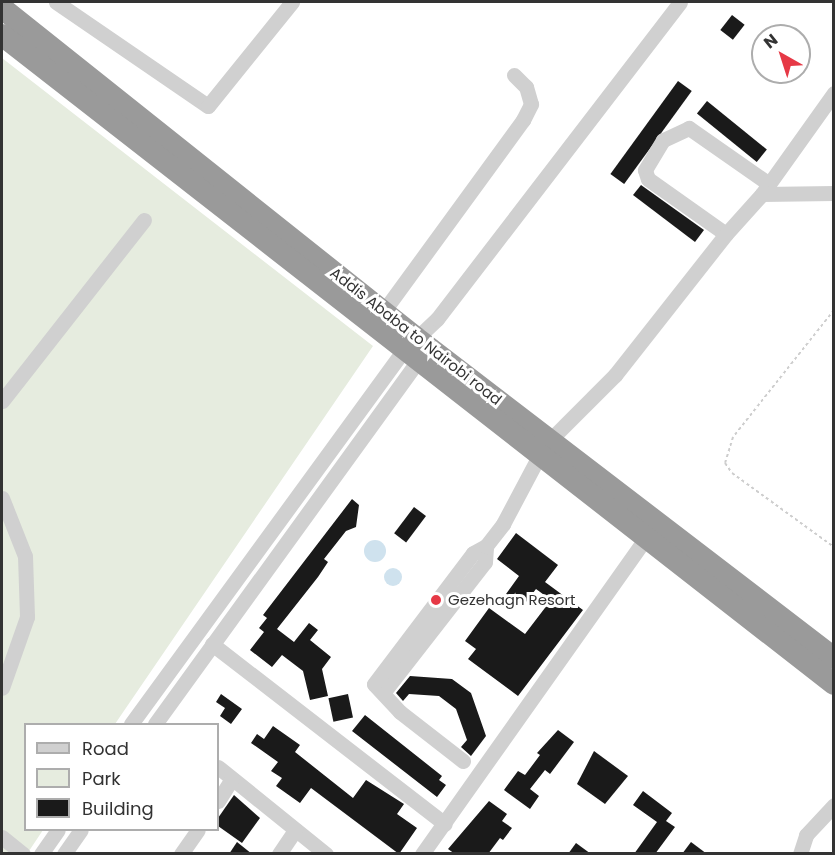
<!DOCTYPE html>
<style>
body{margin:0}
#map{position:relative;width:835px;height:855px;overflow:hidden;background:#fff;font-family:Poppins,sans-serif}
div>[style]{position:absolute}
[style*='--x']{left:calc(var(--x)*1px);top:calc(var(--y)*1px);width:calc(var(--w)*1px);rotate:calc(var(--a)*1deg)}
.green>*{inset:0;background:#e6ecdf}
.water>*{inset:0;background:#cfe2ee}
.round{border-radius:50%}
.building>*{inset:0;background:#1a1a1a;transform-origin:0 0}
.path>*{height:2px;margin-top:-1px;transform-origin:0;background:repeating-linear-gradient(90deg,#cdcdcd 0 3px,transparent 0 6px)}
.minor>*{height:15px;margin:-7.5px;padding:0 7.5px;transform-origin:7.5px;border-radius:7.5px;background:#d0d0d0}
.highway>*{height:22px;margin:-11px;padding:0 11px;transform-origin:11px;border-radius:11px;background:#9a9a9a}
.dots>*{width:16px;height:16px;translate:-50% -50%;box-sizing:border-box;border:3px solid #fff;border-radius:50%}
span{translate:-50% -50%;white-space:nowrap;text-align:center;line-height:1.15;-webkit-text-stroke:6px #fff;paint-order:stroke}
.street-label{font-size:15px;color:#333}
.poi-label{font-size:15px;color:#333}
.left{translate:0 -50%;text-align:left}
.frame{position:absolute;inset:0;border:3px solid #333;pointer-events:none}
.legend{position:absolute;left:24px;top:723px;width:195px;height:108px;box-sizing:border-box;background:#fff;border:2px solid #adadad;margin:0;padding:8px 10px;list-style:none;font-size:18px;color:#333}
.legend li{display:flex;align-items:center;gap:12px;height:30px}
.legend b{width:30px;border:2px solid #adadad}
.north{position:absolute;left:751px;top:24px;width:60px;height:60px;box-sizing:border-box;background:#fff;border:2px solid #adadad;border-radius:50%;rotate:321deg;font-size:16px;font-weight:700;line-height:24px;text-align:center;color:#333}
.north::after{content:'';display:block;margin:auto;width:21px;height:27px;background:#e63946;clip-path:polygon(50% 0,100% 100%,50% 72%,0 100%)}
</style>
<div id="map">
<div class="green">
<div style="clip-path:polygon(2px 58px,373px 346px,115px 724px,26px 724px,26px 830px,43px 830px,27px 854px,2px 853px)"></div>
</div>
<div class="water">
<div class="round" style="left:364px;top:540px;width:22px;height:22px"></div>
<div class="round" style="left:384px;top:568px;width:18px;height:18px"></div>
</div>
<div class="building">
<div style="left:732px;top:15px;width:16px;height:19px;rotate:38deg"></div>
<div style="left:678px;top:81px;width:17px;height:115px;rotate:36deg"></div>
<div style="left:707px;top:101px;width:77px;height:16px;rotate:39deg"></div>
<div style="clip-path:polygon(641px 185px,704px 230px,695px 242px,633px 195px)"></div>
<div style="clip-path:polygon(352px 499px,359px 505px,356px 527px,346px 531px,324px 559px,328px 562px,318px 577px,277px 629px,294px 642px,309px 623px,318px 630px,310px 640px,331px 657px,322px 669px,328px 696px,310px 700px,303px 671px,282px 655px,272px 667px,250px 650px,264px 632px,259px 628px,267px 618px,263px 615px)"></div>
<div style="left:414px;top:507px;width:15px;height:33px;rotate:37deg"></div>
<div style="clip-path:polygon(516px 533px,558px 565px,545px 582px,583px 610px,518px 696px,468px 659px,476px 649px,465px 641px,489px 608px,525px 634px,551px 600px,536px 589px,526px 602px,517px 602px,506px 594px,519px 576px,497px 559px)"></div>
<div style="clip-path:polygon(410px 676px,452px 679px,471px 693px,486px 736px,471px 756px,461px 747px,467px 740px,456px 709px,439px 696px,409px 694px,403px 701px,396px 693px)"></div>
<div style="clip-path:polygon(221px 694px,242px 709px,231px 724px,220px 716px,225px 708px,216px 702px)"></div>
<div style="left:348px;top:694px;width:24px;height:20px;rotate:78deg"></div>
<div style="clip-path:polygon(365px 715px,442px 776px,439px 780px,446px 785px,437px 797px,352px 731px)"></div>
<div style="clip-path:polygon(273px 726px,300px 745px,295px 752px,353px 798px,366px 780px,404px 804px,397px 814px,417px 828px,399px 854px,311px 788px,300px 803px,276px 786px,282px 778px,271px 771px,278px 762px,251px 743px,257px 734px,264px 739px)"></div>
<div style="clip-path:polygon(558px 730px,574px 742px,550px 774px,545px 770px,530px 789px,539px 796px,530px 809px,504px 790px,518px 771px,525px 775px,540px 755px,537px 753px)"></div>
<div style="clip-path:polygon(594px 751px,628px 776px,605px 804px,577px 784px)"></div>
<div style="clip-path:polygon(643px 791px,672px 813px,666px 821px,675px 827px,655px 854px,634px 854px,657px 822px,633px 805px)"></div>
<div style="clip-path:polygon(234px 795px,260px 818px,242px 843px,218px 826px,218px 818px)"></div>
<div style="clip-path:polygon(489px 801px,507px 814px,502px 821px,512px 828px,503px 840px,500px 838px,488px 854px,455px 854px,448px 849px)"></div>
<div style="clip-path:polygon(237px 842px,252px 854px,229px 854px)"></div>
<div style="clip-path:polygon(691px 842px,707px 854px,682px 854px)"></div>
<div style="clip-path:polygon(576px 843px,591px 854px,568px 854px)"></div>
</div>
<div class="path">
<div style="--x:834;--y:310;--w:162;--a:128.5"></div>
<div style="--x:733;--y:437;--w:27;--a:107"></div>
<div style="--x:725;--y:463;--w:12;--a:55"></div>
<div style="--x:732;--y:473;--w:126;--a:36"></div>
</div>
<div class="minor">
<div style="--x:56;--y:2;--w:184;--a:34.4"></div>
<div style="--x:208;--y:106;--w:134;--a:-51.1"></div>
<div style="--x:769;--y:184;--w:112;--a:-54.5"></div>
<div style="--x:762;--y:194;--w:12;--a:-55"></div>
<div style="--x:769;--y:184;--w:98;--a:-145"></div>
<div style="--x:689;--y:128;--w:29;--a:155"></div>
<div style="--x:663;--y:140;--w:35;--a:121"></div>
<div style="--x:645;--y:170;--w:9;--a:72"></div>
<div style="--x:648;--y:179;--w:95;--a:35.2"></div>
<div style="--x:726;--y:234;--w:54;--a:-48"></div>
<div style="--x:762;--y:194;--w:72;--a:-0.8"></div>
<div style="--x:383;--y:312;--w:238;--a:-53.9"></div>
<div style="--x:523;--y:120;--w:18;--a:-63"></div>
<div style="--x:531;--y:104;--w:18;--a:-106"></div>
<div style="--x:526;--y:87;--w:17;--a:-135"></div>
<div style="--x:2;--y:401;--w:230;--a:-51.9"></div>
<div style="--x:551;--y:439;--w:91;--a:-45"></div>
<div style="--x:615;--y:375;--w:179;--a:-51.8"></div>
<div style="--x:2;--y:498;--w:62;--a:68.4"></div>
<div style="--x:25;--y:556;--w:61;--a:88.1"></div>
<div style="--x:27;--y:617;--w:75;--a:109.4"></div>
<div style="--x:212;--y:644;--w:294;--a:37.7"></div>
<div style="--x:383;--y:693;--w:166;--a:-52.1"></div>
<div style="--x:485;--y:562;--w:16;--a:-86"></div>
<div style="--x:131;--y:724;--w:462;--a:-53.9"></div>
<div style="--x:403;--y:351;--w:47;--a:-43.3"></div>
<div style="--x:437;--y:319;--w:399;--a:-52.5"></div>
<div style="--x:155;--y:724;--w:458;--a:-54.1"></div>
<div style="--x:463;--y:761;--w:80;--a:-142.1"></div>
<div style="--x:400;--y:712;--w:38;--a:-133"></div>
<div style="--x:374;--y:684;--w:164;--a:-52.9"></div>
<div style="--x:473;--y:553;--w:15;--a:-28"></div>
<div style="--x:486;--y:546;--w:28;--a:-52"></div>
<div style="--x:503;--y:524;--w:77;--a:-62.1"></div>
<div style="--x:218;--y:767;--w:139;--a:38.9"></div>
<div style="--x:218;--y:801;--w:26;--a:-58"></div>
<div style="--x:2;--y:837;--w:27;--a:39"></div>
<div style="--x:41;--y:854;--w:29;--a:-55"></div>
<div style="--x:64;--y:854;--w:29;--a:-55"></div>
<div style="--x:181;--y:854;--w:29;--a:-55"></div>
<div style="--x:279;--y:854;--w:29;--a:-56"></div>
<div style="--x:422;--y:854;--w:396;--a:-54.7"></div>
<div style="--x:800;--y:854;--w:20;--a:-72"></div>
<div style="--x:806;--y:835;--w:41;--a:-47"></div>
</div>
<div class="highway">
<div style="--x:2;--y:8;--w:528;--a:38.54"></div>
<div style="--x:415;--y:337;--w:528;--a:37.46"></div>
<div style="--x:2;--y:35;--w:1055;--a:37.96"></div>
</div>
<div class="dots">
<div style="left:436px;top:600px;background:#e63946"></div>
</div>
<div class="street-label">
<span style="left:416px;top:336px;rotate:38deg">Addis Ababa to Nairobi road</span>
</div>
<div class="poi-label">
<span class="left" style="left:448px;top:600px">Gezehagn Resort</span>
</div>
<div class="frame"></div>
<ul class="legend">
<li><b style="height:8px;background:#d0d0d0"></b>Road</li>
<li><b style="height:16px;background:#e6ecdf"></b>Park</li>
<li><b style="height:16px;background:#1a1a1a"></b>Building</li>
</ul>
<div class="north">N</div>
</div>
